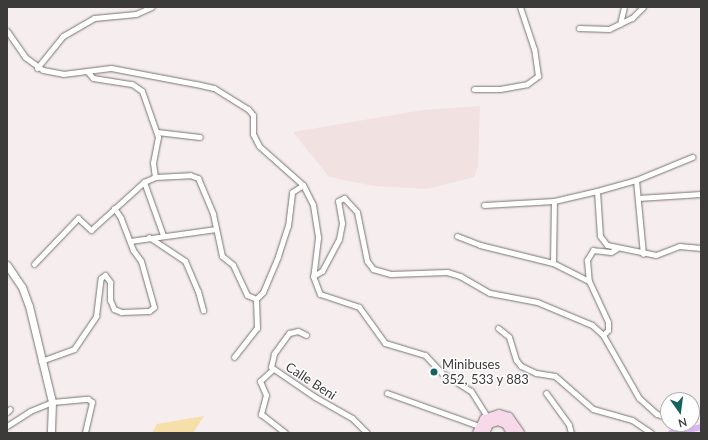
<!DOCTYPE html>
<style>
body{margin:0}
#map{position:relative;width:708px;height:440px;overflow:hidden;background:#f6eeee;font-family:Lato,sans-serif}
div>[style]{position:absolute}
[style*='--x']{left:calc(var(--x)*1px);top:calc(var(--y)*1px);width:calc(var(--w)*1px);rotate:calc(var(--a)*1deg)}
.built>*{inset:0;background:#f2e1e1}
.green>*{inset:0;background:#f6dfa8}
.canal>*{height:6px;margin:-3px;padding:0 3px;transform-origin:3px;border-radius:3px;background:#d9b4f5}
.roads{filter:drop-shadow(0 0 1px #7a7373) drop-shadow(0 0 1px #7a7373)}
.street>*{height:5px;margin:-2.5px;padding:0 2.5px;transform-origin:2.5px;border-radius:2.5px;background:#fff}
.secondary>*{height:7px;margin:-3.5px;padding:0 3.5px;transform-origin:3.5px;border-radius:3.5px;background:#fff}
.primary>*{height:8px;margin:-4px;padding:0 4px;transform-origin:4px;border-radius:4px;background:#f7d9e9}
.dots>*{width:11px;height:11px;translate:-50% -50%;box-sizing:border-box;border:2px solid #fff;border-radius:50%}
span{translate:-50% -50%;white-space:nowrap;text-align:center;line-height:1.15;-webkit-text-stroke:3px #fff;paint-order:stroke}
.poi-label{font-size:13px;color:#3d3a3a}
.left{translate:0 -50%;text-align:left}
.street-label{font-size:13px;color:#3d3a3a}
.frame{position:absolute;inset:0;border:8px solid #3d3a3a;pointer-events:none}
.north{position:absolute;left:660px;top:392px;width:40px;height:40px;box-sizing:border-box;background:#fff;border:1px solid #b1b0b0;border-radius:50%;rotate:166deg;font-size:11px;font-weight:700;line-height:16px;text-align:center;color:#3d3a3a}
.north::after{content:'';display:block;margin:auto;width:14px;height:18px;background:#146360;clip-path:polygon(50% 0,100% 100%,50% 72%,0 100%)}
</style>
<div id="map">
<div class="built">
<div style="clip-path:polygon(480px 106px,478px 167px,474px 177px,427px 189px,374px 186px,329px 177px,293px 132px,423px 110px)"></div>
</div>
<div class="green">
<div style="clip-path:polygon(204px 416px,193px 433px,152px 433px,157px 424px)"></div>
</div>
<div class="canal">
<div style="--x:671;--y:433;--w:31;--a:-11"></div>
</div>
<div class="roads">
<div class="street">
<div style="--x:620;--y:24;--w:17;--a:-77"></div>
<div style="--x:579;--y:28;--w:30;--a:2"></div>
<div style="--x:609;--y:29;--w:25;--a:-26"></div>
<div style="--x:632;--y:18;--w:16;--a:-45"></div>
<div style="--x:7;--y:31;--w:32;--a:55"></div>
<div style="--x:25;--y:57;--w:22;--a:36"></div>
<div style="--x:43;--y:70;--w:20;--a:11"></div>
<div style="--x:63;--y:74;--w:48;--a:-7.1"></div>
<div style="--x:111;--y:68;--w:86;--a:10.7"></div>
<div style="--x:196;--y:84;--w:18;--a:13"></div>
<div style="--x:214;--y:88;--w:40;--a:32"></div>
<div style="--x:248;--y:109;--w:8;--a:50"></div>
<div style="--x:253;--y:115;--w:19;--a:90"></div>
<div style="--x:253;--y:134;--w:13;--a:63"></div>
<div style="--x:259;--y:146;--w:59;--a:41.6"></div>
<div style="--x:303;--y:185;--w:22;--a:63"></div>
<div style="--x:313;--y:205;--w:33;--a:81"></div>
<div style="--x:318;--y:238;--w:38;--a:97"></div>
<div style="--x:313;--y:276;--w:19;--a:69"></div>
<div style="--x:320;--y:294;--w:41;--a:18.4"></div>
<div style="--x:359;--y:307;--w:44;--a:54.2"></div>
<div style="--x:385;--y:343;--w:42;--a:16.7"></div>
<div style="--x:425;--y:355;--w:25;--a:47"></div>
<div style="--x:442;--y:373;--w:34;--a:32"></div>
<div style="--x:471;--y:391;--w:31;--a:58"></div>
<div style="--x:37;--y:68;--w:41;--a:-50.9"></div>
<div style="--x:63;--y:36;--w:36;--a:-30"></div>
<div style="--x:94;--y:18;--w:42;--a:-5.4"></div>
<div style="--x:136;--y:14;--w:17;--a:-24"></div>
<div style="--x:87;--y:71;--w:9;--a:49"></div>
<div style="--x:93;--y:78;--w:39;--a:9"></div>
<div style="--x:132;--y:84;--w:12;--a:35"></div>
<div style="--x:142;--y:91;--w:49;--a:70.8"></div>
<div style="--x:158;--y:137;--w:26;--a:101"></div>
<div style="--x:153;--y:163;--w:14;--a:82"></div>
<div style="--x:474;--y:89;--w:26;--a:0"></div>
<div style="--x:500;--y:89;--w:27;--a:-10"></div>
<div style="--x:527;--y:84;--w:14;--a:-36"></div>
<div style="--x:538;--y:76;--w:27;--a:-98"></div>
<div style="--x:534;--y:49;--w:44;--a:-108.4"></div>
<div style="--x:157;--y:132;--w:43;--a:6.6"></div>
<div style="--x:636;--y:180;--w:74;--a:84.6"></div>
<div style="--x:144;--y:182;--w:56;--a:70.3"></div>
<div style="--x:597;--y:191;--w:45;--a:86.2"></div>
<div style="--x:600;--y:236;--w:11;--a:52"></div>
<div style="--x:607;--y:245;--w:50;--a:11.5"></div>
<div style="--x:656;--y:255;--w:25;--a:-21"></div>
<div style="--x:679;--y:246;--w:22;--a:5"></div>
<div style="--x:638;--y:198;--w:63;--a:-3.6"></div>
<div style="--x:484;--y:205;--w:70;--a:-3.3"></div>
<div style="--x:554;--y:201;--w:44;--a:-13.1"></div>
<div style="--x:597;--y:191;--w:41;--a:-15.8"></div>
<div style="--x:636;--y:180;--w:61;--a:-22.3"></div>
<div style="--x:457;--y:236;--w:25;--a:21"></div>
<div style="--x:480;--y:245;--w:75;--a:13.9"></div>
<div style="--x:553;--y:263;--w:40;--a:26.6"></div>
<div style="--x:149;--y:237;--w:43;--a:33.7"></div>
<div style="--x:185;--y:261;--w:33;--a:67"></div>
<div style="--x:198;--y:291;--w:20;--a:75"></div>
<div style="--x:130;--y:241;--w:87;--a:-7.9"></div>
<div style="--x:616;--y:249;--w:6;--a:149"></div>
<div style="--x:611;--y:252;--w:18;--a:-174"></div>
<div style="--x:593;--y:250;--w:12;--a:121"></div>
<div style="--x:587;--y:260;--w:21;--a:85"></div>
<div style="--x:589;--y:281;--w:45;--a:65.1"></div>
<div style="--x:608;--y:322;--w:8;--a:90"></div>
<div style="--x:608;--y:330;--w:7;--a:135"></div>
<div style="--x:603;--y:335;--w:73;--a:60.3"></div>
<div style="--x:639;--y:398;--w:24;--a:42"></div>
<div style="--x:657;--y:414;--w:12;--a:20"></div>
<div style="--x:553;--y:263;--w:62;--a:-89.1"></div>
<div style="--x:34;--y:264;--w:64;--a:-46.3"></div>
<div style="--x:78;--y:218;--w:18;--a:43"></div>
<div style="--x:91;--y:230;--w:72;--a:-42.2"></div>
<div style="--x:144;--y:182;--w:12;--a:-24"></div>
<div style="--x:155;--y:177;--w:35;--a:-3"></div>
<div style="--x:190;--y:175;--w:9;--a:21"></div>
<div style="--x:198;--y:178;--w:39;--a:67"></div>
<div style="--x:213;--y:214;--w:43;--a:77.9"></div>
<div style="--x:222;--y:256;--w:14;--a:39"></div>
<div style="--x:233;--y:265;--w:33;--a:65"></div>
<div style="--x:247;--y:295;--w:10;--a:24"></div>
<div style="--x:256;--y:299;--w:10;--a:-45"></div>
<div style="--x:263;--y:292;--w:39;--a:-67"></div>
<div style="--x:278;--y:256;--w:32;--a:-72"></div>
<div style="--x:288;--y:226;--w:34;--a:-83"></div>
<div style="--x:292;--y:192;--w:13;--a:-32"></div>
<div style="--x:313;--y:276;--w:10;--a:-29"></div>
<div style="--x:322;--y:271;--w:36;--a:-62"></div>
<div style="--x:339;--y:239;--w:16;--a:-79"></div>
<div style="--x:342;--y:223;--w:22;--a:-100"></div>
<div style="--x:338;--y:201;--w:7;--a:-27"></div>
<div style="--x:344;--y:198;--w:19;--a:47"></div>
<div style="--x:357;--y:212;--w:50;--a:78.5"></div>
<div style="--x:367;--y:261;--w:10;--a:53"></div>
<div style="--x:373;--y:269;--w:19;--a:16"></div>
<div style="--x:391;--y:274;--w:56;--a:-2"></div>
<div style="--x:447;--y:272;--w:14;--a:17"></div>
<div style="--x:460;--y:276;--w:34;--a:30"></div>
<div style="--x:490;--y:293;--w:48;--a:10.8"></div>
<div style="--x:537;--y:302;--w:60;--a:22.7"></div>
<div style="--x:592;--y:325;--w:15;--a:42"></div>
<div style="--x:498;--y:328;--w:14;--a:39"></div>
<div style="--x:509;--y:337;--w:24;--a:73"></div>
<div style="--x:516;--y:360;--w:8;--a:50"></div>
<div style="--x:521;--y:366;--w:17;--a:25"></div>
<div style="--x:536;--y:373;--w:19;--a:9"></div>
<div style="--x:555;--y:376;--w:50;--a:41"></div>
<div style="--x:593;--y:409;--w:41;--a:15.8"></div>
<div style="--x:632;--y:420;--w:23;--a:34"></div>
<div style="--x:306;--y:335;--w:9;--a:-153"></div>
<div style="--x:298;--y:331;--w:9;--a:167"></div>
<div style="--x:289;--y:333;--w:26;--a:126"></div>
<div style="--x:274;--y:354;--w:13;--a:103"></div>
<div style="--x:271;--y:367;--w:53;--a:34.3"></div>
<div style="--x:315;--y:397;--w:43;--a:29.6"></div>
<div style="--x:352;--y:418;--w:21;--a:45"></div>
<div style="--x:234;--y:357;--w:37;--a:-52"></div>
<div style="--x:257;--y:328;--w:29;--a:-92"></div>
<div style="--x:41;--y:361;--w:35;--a:-20"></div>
<div style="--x:74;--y:349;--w:40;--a:-56"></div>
<div style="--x:96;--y:316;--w:38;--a:-83"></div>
<div style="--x:101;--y:278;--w:5;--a:-37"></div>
<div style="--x:105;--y:275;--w:9;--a:54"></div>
<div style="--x:110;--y:282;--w:18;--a:90"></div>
<div style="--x:110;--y:300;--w:10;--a:66"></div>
<div style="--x:114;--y:309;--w:8;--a:23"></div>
<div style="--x:121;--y:312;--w:28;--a:-2"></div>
<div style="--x:149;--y:311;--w:6;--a:-39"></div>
<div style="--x:154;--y:307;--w:48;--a:-105.8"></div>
<div style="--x:141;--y:261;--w:14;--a:-126"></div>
<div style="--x:133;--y:250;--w:34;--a:-111"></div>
<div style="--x:121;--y:218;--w:12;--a:-125"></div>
<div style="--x:273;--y:369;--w:18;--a:137"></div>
<div style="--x:260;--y:381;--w:15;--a:67"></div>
<div style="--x:266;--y:395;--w:20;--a:105"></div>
<div style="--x:261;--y:414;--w:31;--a:38"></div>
<div style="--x:387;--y:393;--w:98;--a:19.7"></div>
<div style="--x:546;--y:393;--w:39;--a:54"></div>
<div style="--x:569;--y:425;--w:8;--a:76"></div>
<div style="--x:7;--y:412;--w:4;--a:-45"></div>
<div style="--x:678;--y:424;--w:9;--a:72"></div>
<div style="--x:7;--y:426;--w:27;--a:-33"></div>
<div style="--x:30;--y:411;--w:24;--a:-22"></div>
<div style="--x:52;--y:402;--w:36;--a:-5"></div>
<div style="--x:88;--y:399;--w:5;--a:37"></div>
<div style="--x:92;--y:402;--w:32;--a:103"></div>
</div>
<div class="secondary">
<div style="--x:7;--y:265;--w:27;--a:56"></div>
<div style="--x:22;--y:287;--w:20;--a:70"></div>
<div style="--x:29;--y:306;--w:99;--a:76.5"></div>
<div style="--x:52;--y:402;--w:31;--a:92"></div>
</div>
<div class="primary">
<div style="--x:477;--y:433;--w:16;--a:-63"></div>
<div style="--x:484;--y:419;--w:16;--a:-18"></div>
<div style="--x:499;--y:414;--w:10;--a:17"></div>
<div style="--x:509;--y:417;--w:19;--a:55"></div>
<div style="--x:485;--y:433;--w:10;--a:-66"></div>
<div style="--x:489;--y:424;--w:9;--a:-18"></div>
<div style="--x:498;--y:421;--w:9;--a:21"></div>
<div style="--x:506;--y:424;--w:10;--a:61"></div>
</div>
</div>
<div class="dots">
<div style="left:434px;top:372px;background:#146360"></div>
</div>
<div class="poi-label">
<span class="left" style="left:442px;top:372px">Minibuses<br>352, 533 y 883</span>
</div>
<div class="street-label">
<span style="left:311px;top:381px;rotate:33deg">Calle Beni</span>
</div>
<div class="frame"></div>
<div class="north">N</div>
</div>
